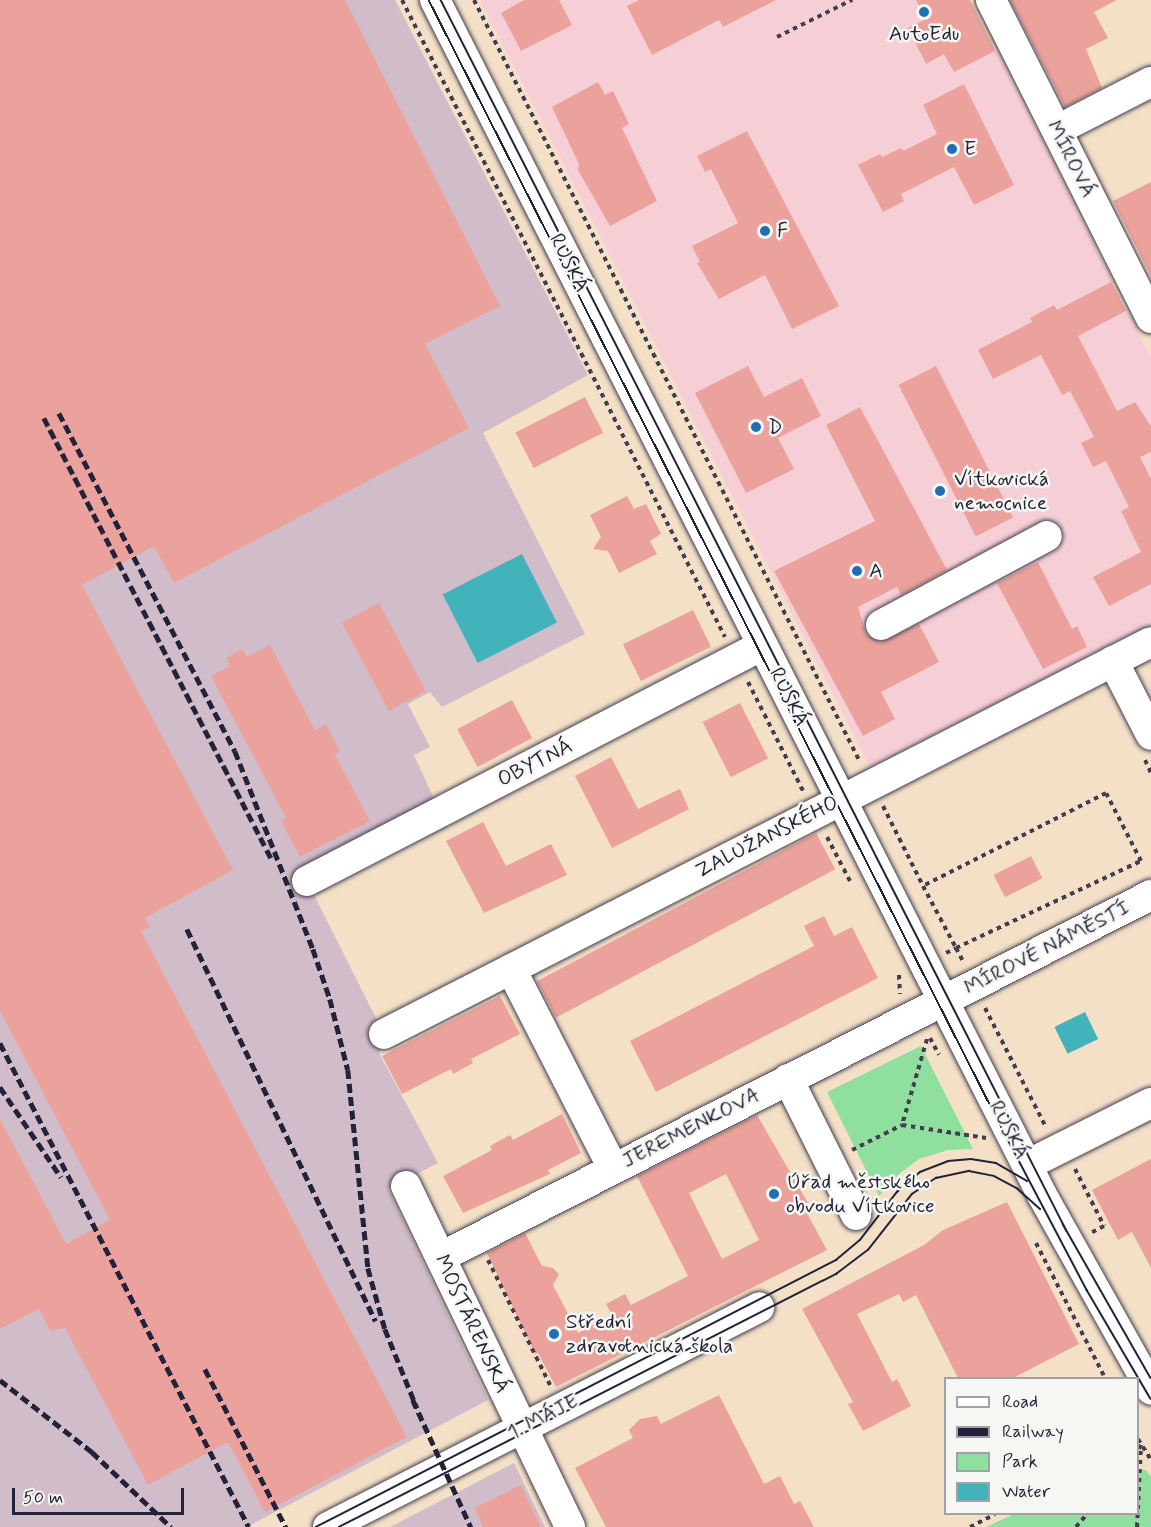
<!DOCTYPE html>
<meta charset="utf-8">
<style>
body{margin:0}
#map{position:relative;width:1151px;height:1527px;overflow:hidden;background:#f4e0c7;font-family:Mynerve,sans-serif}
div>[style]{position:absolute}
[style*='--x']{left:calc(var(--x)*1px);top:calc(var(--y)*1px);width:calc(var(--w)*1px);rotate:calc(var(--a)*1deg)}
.built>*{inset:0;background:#f6cfd6}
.industrial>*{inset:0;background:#d1bdc9}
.green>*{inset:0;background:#8fdf9e}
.water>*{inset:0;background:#43b3bb;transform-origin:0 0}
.building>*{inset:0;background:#eca29c;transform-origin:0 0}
.path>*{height:4px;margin-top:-2px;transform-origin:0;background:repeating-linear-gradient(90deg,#423e50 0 4.5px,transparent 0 9px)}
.roads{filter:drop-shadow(0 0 2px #423e50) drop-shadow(0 0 2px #423e50)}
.minor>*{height:30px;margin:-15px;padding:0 15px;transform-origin:15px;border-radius:15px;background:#fff}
.tram>*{height:1.5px;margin:-0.75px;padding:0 0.75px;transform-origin:0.75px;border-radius:0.75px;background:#22223b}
.rail>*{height:4.5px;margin-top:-2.25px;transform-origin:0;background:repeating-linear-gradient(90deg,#22223b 0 9px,transparent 0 13.5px)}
.dots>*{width:16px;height:16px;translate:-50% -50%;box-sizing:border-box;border:3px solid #f6f6f2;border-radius:50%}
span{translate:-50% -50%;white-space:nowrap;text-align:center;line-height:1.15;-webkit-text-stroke:5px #f6f6f2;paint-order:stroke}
.poi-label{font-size:21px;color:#22223b}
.left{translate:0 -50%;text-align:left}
.street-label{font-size:21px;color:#22223b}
.legend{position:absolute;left:944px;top:1377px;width:195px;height:138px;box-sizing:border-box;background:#f6f6f2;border:2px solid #a1a1a9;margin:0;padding:8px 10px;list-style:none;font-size:18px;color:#22223b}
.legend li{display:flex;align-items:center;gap:12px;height:30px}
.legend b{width:30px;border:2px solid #a1a1a9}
.scale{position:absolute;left:12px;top:1488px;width:172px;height:27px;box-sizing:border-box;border:3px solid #22223b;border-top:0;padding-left:8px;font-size:18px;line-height:21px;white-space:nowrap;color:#22223b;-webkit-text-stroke:4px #f6f6f2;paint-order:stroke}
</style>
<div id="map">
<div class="built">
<div style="clip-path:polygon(480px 0,970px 0,1151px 358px,1151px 625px,870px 767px)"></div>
</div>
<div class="industrial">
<div style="clip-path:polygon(0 0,395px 0,588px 375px,483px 433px,585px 634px,442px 707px,430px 692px,408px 704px,430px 747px,414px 755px,437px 805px,307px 881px,384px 1034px,388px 1042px,379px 1053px,438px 1163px,388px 1189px,488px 1400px,247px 1527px,0 1527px)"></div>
<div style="clip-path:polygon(514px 1463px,545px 1527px,390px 1527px)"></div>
</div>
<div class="green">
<div style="clip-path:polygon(921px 1046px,973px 1149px,948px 1150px,919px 1159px,899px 1174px,879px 1196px,827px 1092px)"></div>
<div style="clip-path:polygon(1138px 1469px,1146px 1470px,1151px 1477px,1151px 1527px,986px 1527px,1014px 1514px,1138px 1514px)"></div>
</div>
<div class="water">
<div style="left:522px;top:554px;width:77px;height:89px;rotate:63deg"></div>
<div style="left:1085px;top:1012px;width:30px;height:34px;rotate:64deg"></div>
</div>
<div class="building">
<div style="clip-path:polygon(0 0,345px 0,500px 306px,425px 344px,469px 428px,174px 583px,154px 546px,82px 585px,233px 870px,145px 918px,150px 927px,141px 931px,407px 1437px,265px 1512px,228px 1442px,148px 1485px,65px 1328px,50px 1331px,39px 1309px,0 1329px,0 1119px,66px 1244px,110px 1220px,0 1011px)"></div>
<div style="clip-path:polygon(524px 0,559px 0,572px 25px,521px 51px,501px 13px)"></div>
<div style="clip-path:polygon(639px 0,776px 0,723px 27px,719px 20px,652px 55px,627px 6px)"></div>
<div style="clip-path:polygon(916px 0,970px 0,995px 51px,954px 72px,944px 54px,926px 64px,908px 28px,926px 19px)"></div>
<div style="clip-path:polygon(1010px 0,1117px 0,1094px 12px,1108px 38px,1086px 49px,1102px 88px,1065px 107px)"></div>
<div style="clip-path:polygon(598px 82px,605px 95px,613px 91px,629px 124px,622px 128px,657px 201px,610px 226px,578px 170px,579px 164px,552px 107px)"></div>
<div style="clip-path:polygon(964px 84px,1014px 185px,974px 205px,954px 167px,901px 194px,904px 201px,883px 212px,858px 165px,880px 154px,882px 157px,901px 148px,903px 151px,937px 134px,923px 105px)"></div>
<div style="clip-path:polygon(747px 131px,839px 306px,792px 329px,765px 275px,719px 299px,697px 263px,700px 262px,692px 246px,738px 223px,711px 169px,705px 172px,697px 156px)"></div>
<div style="clip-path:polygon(1151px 182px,1151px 276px,1113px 201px)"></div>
<div style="clip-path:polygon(1111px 282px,1126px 311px,1078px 336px,1117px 411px,1135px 402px,1151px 426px,1151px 452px,1140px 457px,1151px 479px,1151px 584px,1109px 606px,1093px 577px,1141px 552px,1121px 511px,1129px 507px,1106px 461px,1093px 467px,1081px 443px,1094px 437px,1070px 391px,1062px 395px,1041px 355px,993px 379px,978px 350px,1032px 322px,1030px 318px,1054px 305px,1057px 310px)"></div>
<div style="clip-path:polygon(748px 366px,764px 397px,802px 378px,821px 416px,778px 438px,794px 469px,746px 493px,695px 393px)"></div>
<div style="left:936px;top:366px;width:170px;height:42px;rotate:63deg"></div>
<div style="left:585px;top:397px;width:40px;height:78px;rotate:63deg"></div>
<div style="clip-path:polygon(860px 407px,947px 570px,901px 595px,897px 587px,858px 607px,866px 634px,880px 642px,919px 624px,939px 662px,881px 692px,895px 719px,863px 736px,774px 571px,875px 521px,826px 425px)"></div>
<div style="clip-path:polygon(627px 496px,634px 509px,646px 504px,661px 534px,650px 541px,657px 554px,619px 573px,608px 551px,593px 549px,601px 537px,590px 515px)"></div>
<div style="clip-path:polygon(1038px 562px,1072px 629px,1077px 626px,1087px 647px,1043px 669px,997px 583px)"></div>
<div style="left:379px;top:603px;width:100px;height:42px;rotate:62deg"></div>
<div style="left:693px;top:610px;width:41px;height:78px;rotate:64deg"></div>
<div style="clip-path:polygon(270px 645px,315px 730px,326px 724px,340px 752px,335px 755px,370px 821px,300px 857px,281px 821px,286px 818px,211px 676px,230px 666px,226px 658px,243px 649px,247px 657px)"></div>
<div style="left:512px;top:700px;width:43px;height:62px;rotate:62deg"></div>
<div style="left:740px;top:703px;width:62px;height:42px;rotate:63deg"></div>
<div style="clip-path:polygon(611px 757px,638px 809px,680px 789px,689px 809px,612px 848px,575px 776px)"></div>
<div style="clip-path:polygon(483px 822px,506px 866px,551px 844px,567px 875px,484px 913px,446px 841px)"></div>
<div style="left:816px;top:833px;width:41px;height:316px;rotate:62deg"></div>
<div style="left:1031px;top:856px;width:25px;height:42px;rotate:63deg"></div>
<div style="clip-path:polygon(824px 916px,834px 936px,852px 927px,878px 978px,656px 1092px,630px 1041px,814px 946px,804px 926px)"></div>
<div style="clip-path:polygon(500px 996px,520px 1034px,471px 1059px,473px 1063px,453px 1074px,451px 1069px,402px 1094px,382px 1056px)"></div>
<div style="clip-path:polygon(562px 1114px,581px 1153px,548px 1170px,550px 1174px,463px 1213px,443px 1176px,492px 1150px,490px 1146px,510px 1135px,513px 1140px)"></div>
<div style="clip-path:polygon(evenodd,757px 1115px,808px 1203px,803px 1206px,827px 1250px,556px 1387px,538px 1353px,535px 1354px,487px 1253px,525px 1233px,542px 1266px,553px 1268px,559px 1274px,553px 1285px,578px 1333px,612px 1315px,606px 1304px,625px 1294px,631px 1305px,688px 1276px,637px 1176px,757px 1115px,726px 1174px,759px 1240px,722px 1259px,689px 1193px,726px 1174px)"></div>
<div style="clip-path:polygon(1151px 1159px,1151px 1268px,1132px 1232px,1118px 1240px,1092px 1190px)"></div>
<div style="clip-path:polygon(1007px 1202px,1079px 1344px,1013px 1378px,958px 1378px,916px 1295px,903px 1302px,899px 1294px,857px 1314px,892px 1382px,897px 1379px,911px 1406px,863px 1431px,848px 1404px,853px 1402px,802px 1309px,924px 1245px,943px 1230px)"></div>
<div style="clip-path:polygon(719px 1395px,764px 1484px,780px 1476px,794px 1504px,800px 1501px,814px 1527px,606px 1527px,575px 1468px,633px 1438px,629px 1430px,640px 1419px,657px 1416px,661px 1424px)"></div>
<div style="clip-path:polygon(521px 1485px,541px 1527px,483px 1527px,474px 1508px)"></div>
</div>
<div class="path">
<div style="--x:402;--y:0;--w:714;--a:63.11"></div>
<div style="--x:474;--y:0;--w:854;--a:63.13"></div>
<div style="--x:777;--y:37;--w:84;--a:-26.3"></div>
<div style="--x:748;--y:682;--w:124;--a:63.2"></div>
<div style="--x:1145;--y:760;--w:14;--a:65"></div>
<div style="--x:883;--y:806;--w:89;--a:63.4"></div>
<div style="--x:923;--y:886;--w:70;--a:62"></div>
<div style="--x:956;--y:948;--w:204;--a:-25.2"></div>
<div style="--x:1141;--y:861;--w:76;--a:-117.2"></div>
<div style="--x:1106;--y:793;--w:205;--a:153.1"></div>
<div style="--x:827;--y:837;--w:52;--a:62.4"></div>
<div style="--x:946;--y:953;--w:11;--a:-27"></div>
<div style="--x:956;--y:948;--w:17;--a:62"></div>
<div style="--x:899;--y:975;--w:19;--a:87"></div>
<div style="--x:985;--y:1008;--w:134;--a:62.9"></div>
<div style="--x:930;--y:1038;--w:19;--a:62"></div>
<div style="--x:927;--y:1039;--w:90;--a:106.2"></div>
<div style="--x:902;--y:1125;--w:85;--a:8.8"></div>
<div style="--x:852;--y:1150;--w:56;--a:-26.6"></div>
<div style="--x:1075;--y:1169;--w:64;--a:63"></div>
<div style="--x:1104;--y:1226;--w:15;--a:152"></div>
<div style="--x:1036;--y:1243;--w:152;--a:62.9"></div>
<div style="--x:488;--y:1260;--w:140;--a:63.6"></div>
<div style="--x:1138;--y:1439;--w:25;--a:58"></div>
<div style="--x:970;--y:1527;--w:28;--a:-27"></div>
<div style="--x:1076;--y:1527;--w:17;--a:-50"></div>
<div style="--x:1137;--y:1527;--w:82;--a:-87.2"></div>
<div style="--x:1141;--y:1445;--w:6;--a:121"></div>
</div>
<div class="roads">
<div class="minor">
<div style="--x:435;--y:0;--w:1340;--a:63.07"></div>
<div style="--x:1042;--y:1195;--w:223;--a:60.7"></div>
<div style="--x:991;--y:0;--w:356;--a:63.3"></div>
<div style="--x:1057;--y:130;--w:106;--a:-27.1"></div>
<div style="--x:881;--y:625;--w:188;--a:-28.2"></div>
<div style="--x:1113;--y:661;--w:83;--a:62.8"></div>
<div style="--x:307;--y:881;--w:513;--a:-27.36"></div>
<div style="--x:511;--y:969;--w:224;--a:62.9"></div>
<div style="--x:384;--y:1034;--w:861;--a:-27.07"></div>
<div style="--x:788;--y:1079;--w:152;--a:63.4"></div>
<div style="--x:1027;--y:1165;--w:139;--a:-26.6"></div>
<div style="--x:406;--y:1186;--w:378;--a:64.3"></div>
<div style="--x:441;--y:1257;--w:797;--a:-27.02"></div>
<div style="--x:328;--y:1527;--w:484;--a:-27"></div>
</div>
</div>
<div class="tram">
<div style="--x:429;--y:0;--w:1267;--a:63.07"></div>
<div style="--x:1003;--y:1130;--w:181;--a:62.3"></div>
<div style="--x:1087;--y:1290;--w:126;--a:59.6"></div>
<div style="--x:441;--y:0;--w:1381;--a:63.05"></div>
<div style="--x:1063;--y:1224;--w:177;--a:60.3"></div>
<div style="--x:316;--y:1527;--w:585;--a:-27.18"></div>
<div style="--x:836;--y:1260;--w:31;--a:-40"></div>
<div style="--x:860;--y:1240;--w:61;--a:-52.4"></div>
<div style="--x:897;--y:1192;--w:30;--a:-41"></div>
<div style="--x:920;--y:1172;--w:30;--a:-21"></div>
<div style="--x:948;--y:1161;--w:23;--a:-5"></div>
<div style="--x:971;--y:1159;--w:25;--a:9"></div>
<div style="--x:996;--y:1163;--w:36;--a:30"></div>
<div style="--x:339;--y:1527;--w:558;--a:-26.98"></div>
<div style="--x:836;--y:1274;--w:40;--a:-37"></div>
<div style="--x:868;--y:1250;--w:71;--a:-51.8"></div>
<div style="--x:912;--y:1194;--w:29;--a:-34"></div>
<div style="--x:936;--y:1178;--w:34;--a:-12"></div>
<div style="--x:969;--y:1171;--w:25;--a:11"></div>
<div style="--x:994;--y:1176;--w:27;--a:28"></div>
<div style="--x:1018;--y:1189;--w:30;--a:42"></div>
</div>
<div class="rail">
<div style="--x:59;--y:413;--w:381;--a:62.5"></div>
<div style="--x:235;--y:751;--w:213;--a:68.5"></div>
<div style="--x:313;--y:949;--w:53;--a:71.2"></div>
<div style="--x:330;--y:999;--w:73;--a:75.8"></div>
<div style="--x:348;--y:1070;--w:199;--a:84.2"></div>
<div style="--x:368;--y:1268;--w:63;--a:74.4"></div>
<div style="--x:385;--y:1329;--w:85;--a:67.9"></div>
<div style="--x:44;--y:418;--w:499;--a:62.7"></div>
<div style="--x:187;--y:929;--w:435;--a:64.3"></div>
<div style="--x:0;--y:1043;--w:544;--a:62.78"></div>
<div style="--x:0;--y:1087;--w:109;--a:55.9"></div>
<div style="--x:205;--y:1369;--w:178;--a:62.9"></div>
<div style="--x:0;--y:1380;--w:117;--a:38"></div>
<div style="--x:92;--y:1452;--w:109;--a:43.5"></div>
<div style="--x:413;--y:1400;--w:140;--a:65.5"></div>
</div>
<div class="dots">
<div style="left:924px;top:12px;background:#1f6fb2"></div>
<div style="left:952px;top:149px;background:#1f6fb2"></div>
<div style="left:765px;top:231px;background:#1f6fb2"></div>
<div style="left:756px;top:427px;background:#1f6fb2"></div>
<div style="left:940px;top:491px;background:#1f6fb2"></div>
<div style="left:857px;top:571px;background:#1f6fb2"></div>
<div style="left:774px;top:1194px;background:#1f6fb2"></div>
<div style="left:554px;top:1334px;background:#1f6fb2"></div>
</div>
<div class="poi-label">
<span style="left:924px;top:34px">AutoEdu</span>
<span class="left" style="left:964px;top:149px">E</span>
<span class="left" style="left:777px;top:231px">F</span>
<span class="left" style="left:768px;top:427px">D</span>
<span class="left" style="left:954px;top:491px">Vítkovická<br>nemocnice</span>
<span class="left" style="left:869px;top:571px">A</span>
<span class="left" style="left:786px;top:1194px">Úřad městského<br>obvodu Vítkovice</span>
<span class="left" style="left:566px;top:1334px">Střední<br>zdravotnická škola</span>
</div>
<div class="street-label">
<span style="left:1071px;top:159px;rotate:63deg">MÍROVÁ</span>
<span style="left:569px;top:263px;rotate:63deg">RUSKÁ</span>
<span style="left:789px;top:697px;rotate:63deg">RUSKÁ</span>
<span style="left:535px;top:763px;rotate:-27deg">OBYTNÁ</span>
<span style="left:767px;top:837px;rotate:-27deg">ZALUŽANSKÉHO</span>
<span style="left:1047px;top:948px;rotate:-27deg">MÍROVÉ NÁMĚSTÍ</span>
<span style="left:691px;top:1128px;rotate:-27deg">JEREMENKOVA</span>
<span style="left:1009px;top:1130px;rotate:63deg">RUSKÁ</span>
<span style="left:472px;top:1324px;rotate:65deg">MOSTÁRENSKÁ</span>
<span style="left:543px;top:1417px;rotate:-27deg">1. MÁJE</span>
</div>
<ul class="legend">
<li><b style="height:8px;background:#fff"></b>Road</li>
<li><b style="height:8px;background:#22223b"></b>Railway</li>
<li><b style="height:16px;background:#8fdf9e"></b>Park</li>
<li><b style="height:16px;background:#43b3bb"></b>Water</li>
</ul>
<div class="scale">50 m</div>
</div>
